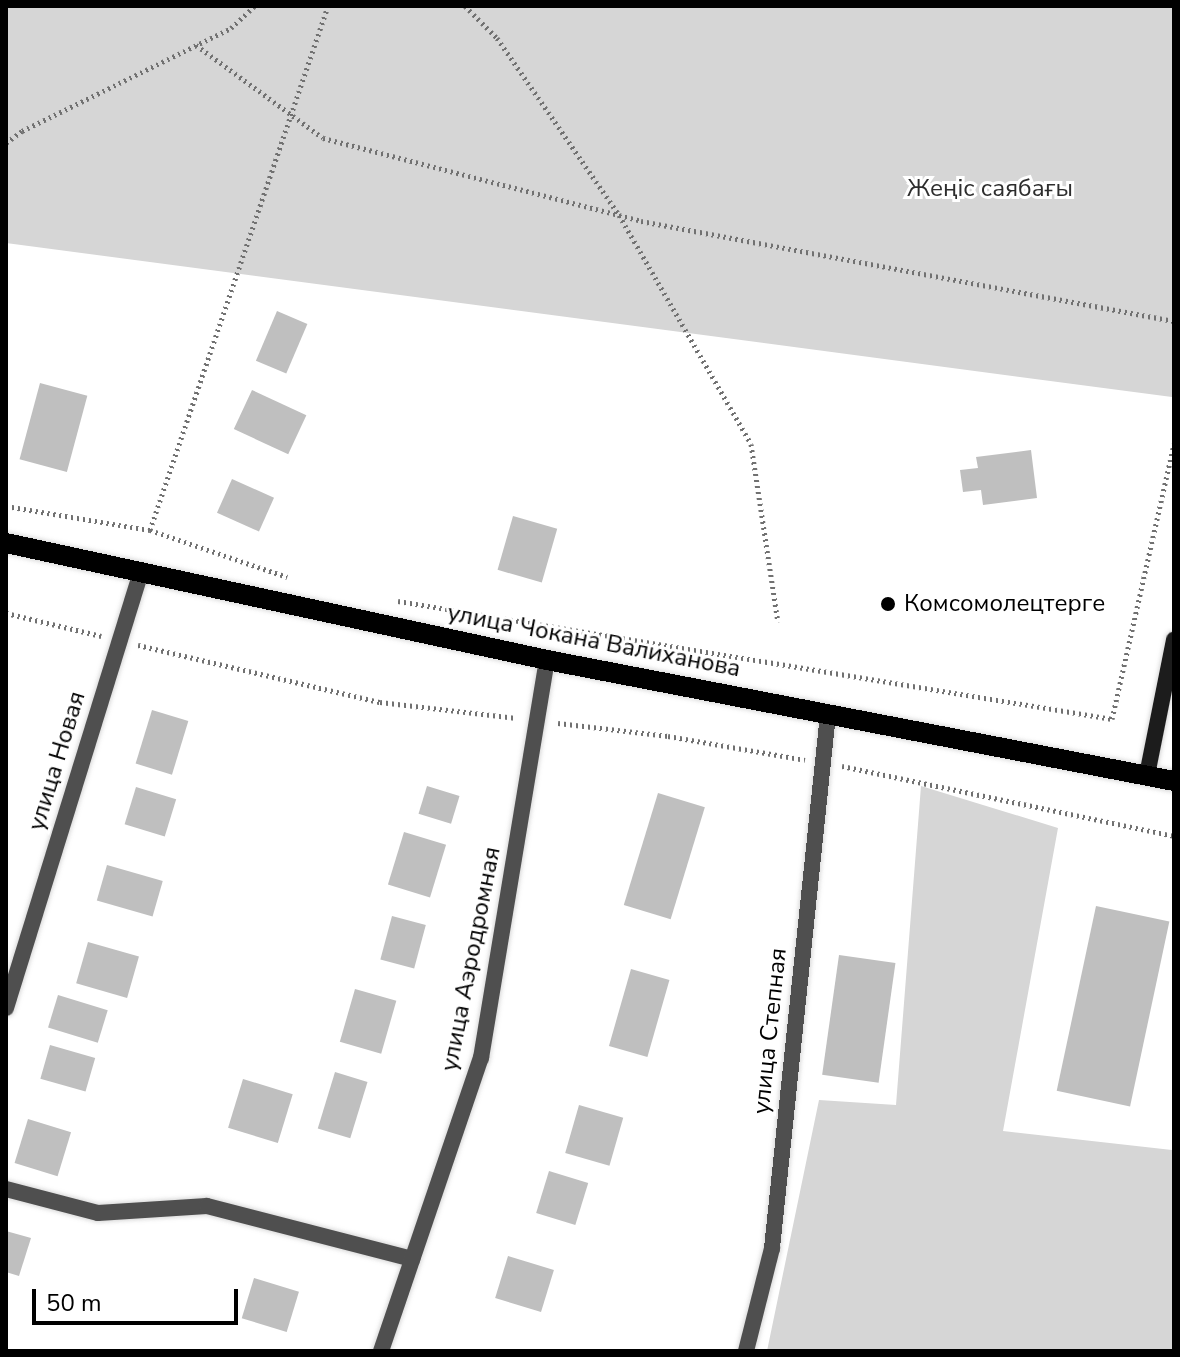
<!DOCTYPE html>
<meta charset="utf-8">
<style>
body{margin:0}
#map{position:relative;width:1180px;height:1357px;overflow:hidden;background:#fff;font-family:"Nunito Sans",sans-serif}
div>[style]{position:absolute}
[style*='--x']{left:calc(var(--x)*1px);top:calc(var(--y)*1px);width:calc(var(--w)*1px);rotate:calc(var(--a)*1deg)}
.green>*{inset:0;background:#d6d6d6}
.building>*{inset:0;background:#bfbfbf;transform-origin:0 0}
.path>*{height:5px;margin-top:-2.5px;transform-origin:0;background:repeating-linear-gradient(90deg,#717171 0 2px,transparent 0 6px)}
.roads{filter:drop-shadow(0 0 2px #dbdbdb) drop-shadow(0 0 2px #dbdbdb)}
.street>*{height:16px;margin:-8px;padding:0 8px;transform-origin:8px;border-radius:8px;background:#4f4f4f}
.secondary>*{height:16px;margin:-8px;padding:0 8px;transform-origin:8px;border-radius:8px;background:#1c1c1c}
.primary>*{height:20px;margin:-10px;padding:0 10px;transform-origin:10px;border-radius:10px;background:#000}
.dots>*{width:22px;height:22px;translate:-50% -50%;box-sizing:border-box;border:4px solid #fff;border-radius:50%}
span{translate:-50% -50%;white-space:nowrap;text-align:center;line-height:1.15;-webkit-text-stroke:6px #fff;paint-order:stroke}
.park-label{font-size:24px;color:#2d2d2d}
.poi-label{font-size:24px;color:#000}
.left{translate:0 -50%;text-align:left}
.street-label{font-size:24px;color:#000}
.frame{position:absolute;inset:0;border:8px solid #000;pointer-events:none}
.scale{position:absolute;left:32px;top:1289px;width:206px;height:36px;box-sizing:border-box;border:4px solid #000;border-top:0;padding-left:10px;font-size:24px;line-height:28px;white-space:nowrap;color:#000;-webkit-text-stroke:6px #fff;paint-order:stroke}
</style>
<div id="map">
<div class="green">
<div style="clip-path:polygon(6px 6px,1174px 6px,1172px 397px,6px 243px)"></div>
<div style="clip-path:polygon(921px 786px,1058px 828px,1003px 1131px,1172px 1150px,1174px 1145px,1174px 1351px,767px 1351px,819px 1100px,896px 1105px)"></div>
</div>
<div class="building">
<div style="left:277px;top:311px;width:33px;height:54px;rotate:23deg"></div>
<div style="left:40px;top:383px;width:49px;height:79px;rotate:15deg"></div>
<div style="left:252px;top:390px;width:60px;height:43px;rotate:25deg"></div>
<div style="clip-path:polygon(1031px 450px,1037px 498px,983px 505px,981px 490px,963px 492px,960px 470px,978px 468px,976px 457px)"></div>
<div style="left:232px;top:479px;width:46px;height:37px;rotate:24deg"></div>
<div style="left:513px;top:516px;width:46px;height:56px;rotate:16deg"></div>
<div style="left:152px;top:710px;width:38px;height:56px;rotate:17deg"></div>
<div style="left:427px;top:786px;width:34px;height:29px;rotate:17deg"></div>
<div style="left:136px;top:787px;width:42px;height:39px;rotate:17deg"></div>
<div style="left:658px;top:793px;width:49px;height:117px;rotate:17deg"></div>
<div style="left:404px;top:832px;width:44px;height:55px;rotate:17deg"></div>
<div style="left:107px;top:865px;width:58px;height:37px;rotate:16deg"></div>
<div style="left:1096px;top:906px;width:75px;height:189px;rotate:12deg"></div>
<div style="left:392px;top:916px;width:35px;height:45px;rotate:15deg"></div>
<div style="left:88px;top:942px;width:53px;height:43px;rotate:16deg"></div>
<div style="left:839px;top:955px;width:57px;height:121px;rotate:8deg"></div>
<div style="left:631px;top:969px;width:40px;height:80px;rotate:16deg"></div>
<div style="left:355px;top:989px;width:43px;height:55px;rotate:16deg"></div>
<div style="left:58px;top:995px;width:52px;height:34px;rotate:17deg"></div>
<div style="left:50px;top:1045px;width:47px;height:35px;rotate:16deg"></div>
<div style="left:335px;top:1072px;width:34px;height:59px;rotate:17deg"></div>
<div style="left:243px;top:1079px;width:52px;height:51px;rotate:17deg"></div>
<div style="left:579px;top:1105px;width:46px;height:50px;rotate:16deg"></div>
<div style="left:28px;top:1119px;width:45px;height:46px;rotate:17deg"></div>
<div style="left:549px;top:1171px;width:41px;height:44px;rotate:17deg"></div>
<div style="clip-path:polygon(6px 1231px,31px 1238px,19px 1276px,6px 1272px)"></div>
<div style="left:508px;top:1256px;width:48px;height:44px;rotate:17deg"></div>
<div style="left:254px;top:1278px;width:47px;height:42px;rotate:17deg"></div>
</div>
<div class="path">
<div style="--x:465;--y:6;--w:45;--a:45"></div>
<div style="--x:497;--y:38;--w:215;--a:55.4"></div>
<div style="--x:619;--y:215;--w:264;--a:60"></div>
<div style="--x:751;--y:444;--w:180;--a:81.4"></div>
<div style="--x:196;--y:45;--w:157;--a:36.2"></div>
<div style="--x:323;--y:138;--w:329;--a:14.6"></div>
<div style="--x:641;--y:221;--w:542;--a:10.63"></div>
<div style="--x:6;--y:143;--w:20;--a:-37"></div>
<div style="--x:22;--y:131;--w:233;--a:-26.2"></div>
<div style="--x:231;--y:28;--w:33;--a:-43"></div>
<div style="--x:6;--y:506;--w:146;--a:9.5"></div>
<div style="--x:150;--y:530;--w:145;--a:18.9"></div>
<div style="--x:150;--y:530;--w:553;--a:-71.24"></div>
<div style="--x:398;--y:601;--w:724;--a:9.38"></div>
<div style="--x:1112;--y:719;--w:282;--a:-77.3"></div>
<div style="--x:6;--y:613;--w:98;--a:13.6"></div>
<div style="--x:138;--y:645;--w:249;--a:13.3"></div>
<div style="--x:380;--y:702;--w:137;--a:6.7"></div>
<div style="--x:558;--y:723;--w:111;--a:6.7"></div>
<div style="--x:668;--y:736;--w:139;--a:9.9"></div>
<div style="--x:842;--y:766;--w:339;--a:11.9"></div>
</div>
<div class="roads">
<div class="street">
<div style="--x:6;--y:1008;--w:454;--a:-72.8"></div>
<div style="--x:6;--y:1189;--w:95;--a:14.6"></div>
<div style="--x:98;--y:1213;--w:109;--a:-3.7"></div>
<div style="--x:207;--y:1206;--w:212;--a:14.5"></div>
<div style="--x:381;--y:1351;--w:310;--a:-71.2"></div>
<div style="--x:481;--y:1058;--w:403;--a:-80.6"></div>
<div style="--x:746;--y:1351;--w:106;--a:-75.8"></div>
<div style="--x:772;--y:1248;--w:537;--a:-84.01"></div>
</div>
<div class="secondary">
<div style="--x:1147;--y:775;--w:138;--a:-78.7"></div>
</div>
<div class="primary">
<div style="--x:6;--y:543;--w:554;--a:12.2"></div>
<div style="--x:547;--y:660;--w:639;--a:10.92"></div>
</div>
</div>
<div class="dots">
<div style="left:888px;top:604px;background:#000"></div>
</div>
<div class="park-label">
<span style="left:990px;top:189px">Жеңіс саябағы</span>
</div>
<div class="poi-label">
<span class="left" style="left:904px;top:604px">Комсомолецтерге</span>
</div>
<div class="street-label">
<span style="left:594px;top:641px;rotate:11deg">улица Чокана Валиханова</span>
<span style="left:57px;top:761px;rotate:-73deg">улица Новая</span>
<span style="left:471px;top:959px;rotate:-79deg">улица Аэродромная</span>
<span style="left:770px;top:1031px;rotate:-84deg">улица Степная</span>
</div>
<div class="frame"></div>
<div class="scale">50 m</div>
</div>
